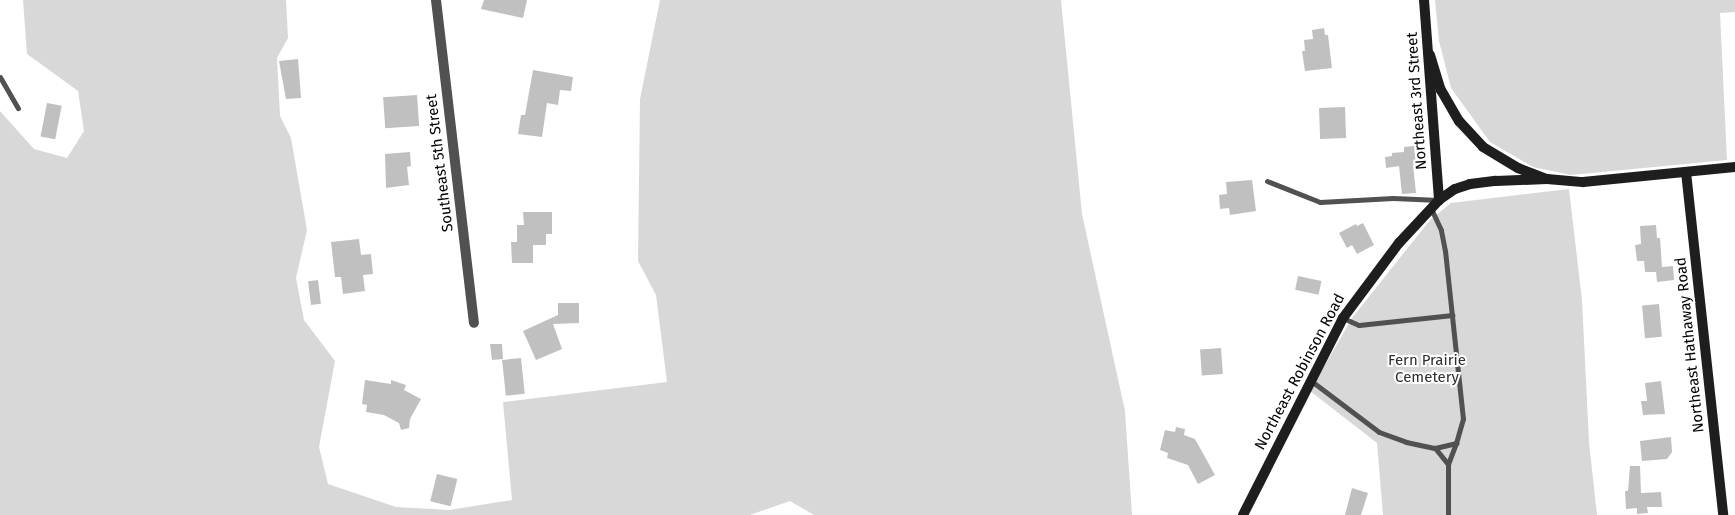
<!DOCTYPE html>
<style>
body{margin:0}
#map{position:relative;width:1735px;height:515px;overflow:hidden;background:#fff;font-family:"Fira Sans",sans-serif}
div>[style]{position:absolute}
[style*='--x']{left:calc(var(--x)*1px);top:calc(var(--y)*1px);width:calc(var(--w)*1px);rotate:calc(var(--a)*1deg)}
.green>*{inset:0;background:#d8d8d8}
.building>*{inset:0;background:#c0c0c0;transform-origin:0 0}
.lane>*{height:5px;margin:-2.5px;padding:0 2.5px;transform-origin:2.5px;border-radius:2.5px;background:#515151}
.street>*{height:10px;margin:-5px;padding:0 5px;transform-origin:5px;border-radius:5px;background:#515151}
.secondary>*{height:10px;margin:-5px;padding:0 5px;transform-origin:5px;border-radius:5px;background:#1e1e1e}
span{translate:-50% -50%;white-space:nowrap;text-align:center;line-height:1.15;-webkit-text-stroke:4px #fff;paint-order:stroke}
.street-label{font-size:15px;color:#000}
.park-label{font-size:15px;color:#2f2f2f}
</style>
<div id="map">
<div class="green">
<div style="clip-path:polygon(23px 0,286px 0,288px 38px,277px 58px,280px 116px,291px 138px,307px 230px,296px 278px,304px 320px,335px 361px,319px 447px,328px 484px,396px 507px,449px 510px,512px 500px,503px 402px,667px 382px,656px 295px,638px 261px,640px 99px,660px 0,1061px 0,1082px 214px,1125px 411px,1132px 515px,814px 515px,790px 501px,750px 515px,0 515px,0 111px,34px 149px,67px 158px,84px 131px,78px 91px,27px 54px)"></div>
<div style="clip-path:polygon(1435px 0,1735px 0,1735px 12px,1720px 13px,1727px 160px,1571px 175px,1533px 167px,1490px 142px,1451px 88px,1439px 41px)"></div>
<div style="clip-path:polygon(1569px 189px,1582px 300px,1589px 442px,1597px 515px,1383px 515px,1377px 443px,1310px 391px,1352px 318px,1430px 220px,1451px 203px)"></div>
</div>
<div class="building">
<div style="clip-path:polygon(484px 0,527px 0,523px 18px,481px 9px)"></div>
<div style="clip-path:polygon(1324px 28px,1325px 35px,1328px 35px,1332px 68px,1305px 71px,1302px 51px,1305px 51px,1304px 40px,1313px 39px,1312px 30px)"></div>
<div style="clip-path:polygon(298px 59px,301px 98px,286px 99px,279px 61px)"></div>
<div style="clip-path:polygon(533px 70px,573px 77px,571px 91px,560px 90px,558px 105px,547px 103px,542px 137px,518px 134px,521px 115px,525px 115px)"></div>
<div style="left:417px;top:95px;width:31px;height:34px;rotate:86deg"></div>
<div style="left:47px;top:103px;width:15px;height:34px;rotate:11deg"></div>
<div style="left:1345px;top:107px;width:31px;height:26px;rotate:88deg"></div>
<div style="clip-path:polygon(1414px 146px,1416px 165px,1413px 165px,1416px 193px,1402px 194px,1399px 166px,1386px 168px,1385px 157px,1392px 156px,1392px 153px,1404px 152px,1404px 147px)"></div>
<div style="clip-path:polygon(410px 152px,411px 166px,407px 167px,409px 185px,386px 188px,385px 154px)"></div>
<div style="clip-path:polygon(1252px 180px,1256px 211px,1230px 215px,1229px 208px,1220px 209px,1219px 195px,1227px 194px,1226px 182px)"></div>
<div style="clip-path:polygon(523px 212px,552px 212px,552px 234px,546px 234px,546px 245px,533px 245px,533px 263px,512px 263px,511px 242px,517px 242px,517px 225px,524px 225px)"></div>
<div style="clip-path:polygon(1363px 223px,1374px 245px,1357px 254px,1352px 245px,1347px 248px,1339px 233px,1356px 224px,1357px 226px)"></div>
<div style="clip-path:polygon(1656px 225px,1657px 238px,1660px 238px,1662px 267px,1673px 266px,1674px 280px,1657px 282px,1656px 272px,1645px 272px,1644px 261px,1637px 261px,1635px 245px,1641px 244px,1640px 226px)"></div>
<div style="clip-path:polygon(359px 239px,361px 255px,371px 254px,373px 274px,363px 275px,365px 291px,343px 294px,341px 277px,335px 277px,331px 242px)"></div>
<div style="left:1298px;top:276px;width:24px;height:14px;rotate:12deg"></div>
<div style="left:318px;top:280px;width:24px;height:10px;rotate:83deg"></div>
<div style="clip-path:polygon(558px 303px,579px 303px,579px 323px,553px 324px,562px 349px,536px 360px,523px 331px,558px 315px)"></div>
<div style="left:1659px;top:304px;width:33px;height:17px;rotate:85deg"></div>
<div style="clip-path:polygon(490px 344px,502px 344px,503px 359px,492px 360px)"></div>
<div style="left:1221px;top:348px;width:26px;height:21px;rotate:86deg"></div>
<div style="left:521px;top:358px;width:36px;height:19px;rotate:84deg"></div>
<div style="clip-path:polygon(365px 380px,391px 384px,391px 380px,406px 385px,404px 390px,421px 399px,410px 419px,409px 428px,401px 430px,399px 423px,384px 415px,366px 412px,367px 405px,362px 404px)"></div>
<div style="clip-path:polygon(1661px 381px,1665px 414px,1643px 415px,1641px 401px,1647px 401px,1645px 383px)"></div>
<div style="clip-path:polygon(1176px 427px,1185px 429px,1184px 435px,1195px 439px,1215px 475px,1198px 484px,1188px 465px,1167px 458px,1168px 453px,1160px 450px,1165px 430px,1175px 432px)"></div>
<div style="clip-path:polygon(1671px 437px,1672px 452px,1667px 459px,1642px 461px,1640px 441px)"></div>
<div style="clip-path:polygon(1630px 466px,1640px 466px,1641px 493px,1661px 492px,1662px 507px,1647px 507px,1648px 513px,1637px 514px,1637px 508px,1626px 509px,1625px 491px,1628px 491px)"></div>
<div style="left:437px;top:474px;width:21px;height:28px;rotate:14deg"></div>
<div style="clip-path:polygon(1352px 488px,1368px 493px,1361px 515px,1345px 515px)"></div>
</div>
<div class="lane">
<div style="--x:0;--y:77;--w:36;--a:60"></div>
<div style="--x:1267;--y:181;--w:57;--a:21.6"></div>
<div style="--x:1320;--y:202;--w:73;--a:-3.1"></div>
<div style="--x:1393;--y:198;--w:46;--a:2.5"></div>
<div style="--x:1343;--y:318;--w:17;--a:24"></div>
<div style="--x:1359;--y:325;--w:94;--a:-6.1"></div>
<div style="--x:1310;--y:380;--w:86;--a:37"></div>
<div style="--x:1379;--y:432;--w:29;--a:20"></div>
<div style="--x:1406;--y:442;--w:30;--a:12"></div>
<div style="--x:1435;--y:448;--w:22;--a:-13"></div>
<div style="--x:1456;--y:443;--w:25;--a:-74"></div>
<div style="--x:1463;--y:419;--w:169;--a:-96.1"></div>
<div style="--x:1445;--y:251;--w:21;--a:-101"></div>
<div style="--x:1441;--y:230;--w:23;--a:-115"></div>
<div style="--x:1435;--y:448;--w:21;--a:51"></div>
<div style="--x:1448;--y:464;--w:51;--a:90"></div>
<div style="--x:1448;--y:464;--w:22;--a:-69"></div>
</div>
<div class="street">
<div style="--x:436;--y:0;--w:325;--a:83.3"></div>
</div>
<div class="secondary">
<div style="--x:1424;--y:0;--w:201;--a:85.7"></div>
<div style="--x:1430;--y:55;--w:37;--a:73"></div>
<div style="--x:1441;--y:90;--w:36;--a:60"></div>
<div style="--x:1459;--y:121;--w:35;--a:47"></div>
<div style="--x:1483;--y:147;--w:41;--a:31"></div>
<div style="--x:1518;--y:168;--w:31;--a:21"></div>
<div style="--x:1547;--y:179;--w:36;--a:5"></div>
<div style="--x:1583;--y:182;--w:153;--a:-5.6"></div>
<div style="--x:1686;--y:172;--w:345;--a:83.8"></div>
<div style="--x:1243;--y:515;--w:221;--a:-63.1"></div>
<div style="--x:1343;--y:318;--w:94;--a:-53.3"></div>
<div style="--x:1399;--y:243;--w:59;--a:-47.1"></div>
<div style="--x:1439;--y:200;--w:19;--a:-35"></div>
<div style="--x:1455;--y:189;--w:16;--a:-18"></div>
<div style="--x:1470;--y:184;--w:26;--a:-7"></div>
<div style="--x:1496;--y:181;--w:51;--a:-2.2"></div>
</div>
<div class="street-label">
<span style="left:1417px;top:101px;rotate:-94deg">Northeast 3rd Street</span>
<span style="left:440px;top:163px;rotate:-97deg">Southeast 5th Street</span>
<span style="left:1690px;top:345px;rotate:-96deg">Northeast Hathaway Road</span>
<span style="left:1300px;top:372px;rotate:-62deg">Northeast Robinson Road</span>
</div>
<div class="park-label">
<span style="left:1427px;top:369px">Fern Prairie<br>Cemetery</span>
</div>
</div>
